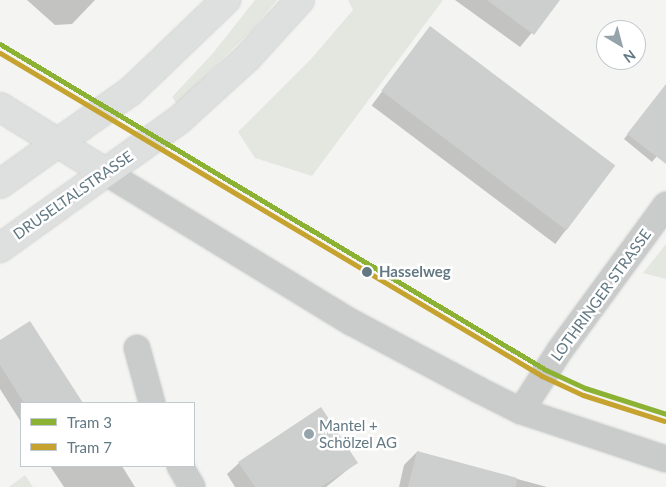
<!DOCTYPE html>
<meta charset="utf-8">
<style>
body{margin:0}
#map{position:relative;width:666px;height:487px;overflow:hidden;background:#f4f4f2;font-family:Lato,sans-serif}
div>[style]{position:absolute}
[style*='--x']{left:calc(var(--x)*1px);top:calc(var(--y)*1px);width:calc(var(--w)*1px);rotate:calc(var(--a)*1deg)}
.green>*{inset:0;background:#e4e7e0}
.shadow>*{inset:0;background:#0003;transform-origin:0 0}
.building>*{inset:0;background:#cdcfce;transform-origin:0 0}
.roads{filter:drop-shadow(0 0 1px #d0d2d2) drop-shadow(0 0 1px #d0d2d2)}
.street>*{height:26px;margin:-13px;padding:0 13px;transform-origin:13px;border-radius:13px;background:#cacbcb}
.secondary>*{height:28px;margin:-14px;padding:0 14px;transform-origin:14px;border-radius:14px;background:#dedfdf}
.tram-1>*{height:5px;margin:-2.5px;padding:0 2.5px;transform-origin:2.5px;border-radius:2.5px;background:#8bb233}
.tram-2>*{height:5px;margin:-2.5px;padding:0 2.5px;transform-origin:2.5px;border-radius:2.5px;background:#c5a32e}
.dots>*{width:14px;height:14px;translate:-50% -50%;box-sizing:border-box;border:2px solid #fff;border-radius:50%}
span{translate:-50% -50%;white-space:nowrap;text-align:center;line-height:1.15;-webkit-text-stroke:5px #fff;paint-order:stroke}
.street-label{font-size:15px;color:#627883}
.stop-label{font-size:15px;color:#627883;font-weight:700}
.left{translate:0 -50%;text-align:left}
.poi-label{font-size:15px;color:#627883}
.legend{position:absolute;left:20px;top:402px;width:175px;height:65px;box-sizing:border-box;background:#fff;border:1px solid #c0c9cd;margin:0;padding:6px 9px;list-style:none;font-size:15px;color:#627883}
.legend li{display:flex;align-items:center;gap:10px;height:25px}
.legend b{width:25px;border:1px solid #c0c9cd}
.north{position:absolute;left:596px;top:20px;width:50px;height:50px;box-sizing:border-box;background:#fff;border:1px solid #c0c9cd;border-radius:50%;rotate:143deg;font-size:14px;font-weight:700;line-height:20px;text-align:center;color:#627883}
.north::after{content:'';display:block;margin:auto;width:18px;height:22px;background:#95a3aa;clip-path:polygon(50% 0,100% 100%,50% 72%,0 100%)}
</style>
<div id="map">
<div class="green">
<div style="clip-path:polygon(255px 0,277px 0,254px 28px,177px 104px,172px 97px,213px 53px)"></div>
<div style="clip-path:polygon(348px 0,443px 0,312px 176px,255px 158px,238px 132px,311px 59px,353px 10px)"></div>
<div style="clip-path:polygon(666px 244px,666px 279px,643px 273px)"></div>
<div style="clip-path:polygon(25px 475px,33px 487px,9px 487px)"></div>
</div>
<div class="shadow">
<div style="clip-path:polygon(27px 0,95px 0,72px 24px,55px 25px)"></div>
<div style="clip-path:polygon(455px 0,559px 0,520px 47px)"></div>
<div style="left:430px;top:28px;width:230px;height:97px;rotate:37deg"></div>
<div style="clip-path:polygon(666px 85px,666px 145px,652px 162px,624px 139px)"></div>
<div style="clip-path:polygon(29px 322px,81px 403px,21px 403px,21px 422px,0 389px,0 341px)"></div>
<div style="clip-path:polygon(417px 452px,547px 487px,399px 487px,404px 465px)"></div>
<div style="clip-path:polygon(239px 463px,356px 463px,326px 487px,235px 487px,227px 474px)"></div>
<div style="clip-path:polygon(50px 466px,122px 466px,135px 487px,64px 487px)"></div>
</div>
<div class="building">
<div style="clip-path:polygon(487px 0,560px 0,534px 35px)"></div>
<div style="left:430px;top:26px;width:232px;height:81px;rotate:37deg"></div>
<div style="clip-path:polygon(666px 84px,666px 164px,627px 134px)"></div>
<div style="clip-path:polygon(30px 321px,83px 403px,24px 403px,0 365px,0 340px)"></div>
<div style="clip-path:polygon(321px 407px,358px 463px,321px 487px,255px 487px,238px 462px)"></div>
<div style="clip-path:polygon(417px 451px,517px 478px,516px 487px,408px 487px)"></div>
</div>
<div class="roads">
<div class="street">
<div style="--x:105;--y:172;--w:288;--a:31.4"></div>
<div style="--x:351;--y:322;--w:145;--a:28"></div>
<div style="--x:479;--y:390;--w:47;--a:26.6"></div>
<div style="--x:521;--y:411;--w:153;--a:18.3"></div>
<div style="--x:137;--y:348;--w:57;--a:74.7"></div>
<div style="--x:521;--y:411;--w:72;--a:-57.4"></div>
<div style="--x:560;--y:350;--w:180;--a:-53.8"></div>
<div style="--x:180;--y:466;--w:24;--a:60"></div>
</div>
<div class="secondary">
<div style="--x:0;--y:107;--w:123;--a:31.8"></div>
<div style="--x:0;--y:184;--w:161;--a:-35.4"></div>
<div style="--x:131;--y:91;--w:132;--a:-43.8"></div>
<div style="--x:0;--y:248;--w:220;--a:-35.6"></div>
<div style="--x:179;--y:120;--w:93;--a:-42.4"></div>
<div style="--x:248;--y:57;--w:77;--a:-47.6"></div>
</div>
</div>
<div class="tram-1">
<div style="--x:0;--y:44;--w:636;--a:30.84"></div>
<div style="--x:546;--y:370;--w:43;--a:24.8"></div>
<div style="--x:585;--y:388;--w:85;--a:17.8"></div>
</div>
<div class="tram-2">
<div style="--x:0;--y:53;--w:631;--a:30.79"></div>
<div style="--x:542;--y:376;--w:45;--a:24.9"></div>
<div style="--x:583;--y:395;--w:85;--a:17.8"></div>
</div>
<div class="dots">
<div style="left:367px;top:272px;background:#627883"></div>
<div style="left:309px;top:434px;background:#95a3aa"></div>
</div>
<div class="street-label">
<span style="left:73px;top:195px;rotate:-35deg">DRUSELTALSTRASSE</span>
<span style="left:601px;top:295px;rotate:-54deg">LOTHRINGER STRASSE</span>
</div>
<div class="stop-label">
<span class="left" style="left:379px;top:272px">Hasselweg</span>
</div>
<div class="poi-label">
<span class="left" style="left:319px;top:434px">Mantel +<br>Schölzel AG</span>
</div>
<ul class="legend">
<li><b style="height:6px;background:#8bb233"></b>Tram 3</li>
<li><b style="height:6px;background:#c5a32e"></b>Tram 7</li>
</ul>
<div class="north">N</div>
</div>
